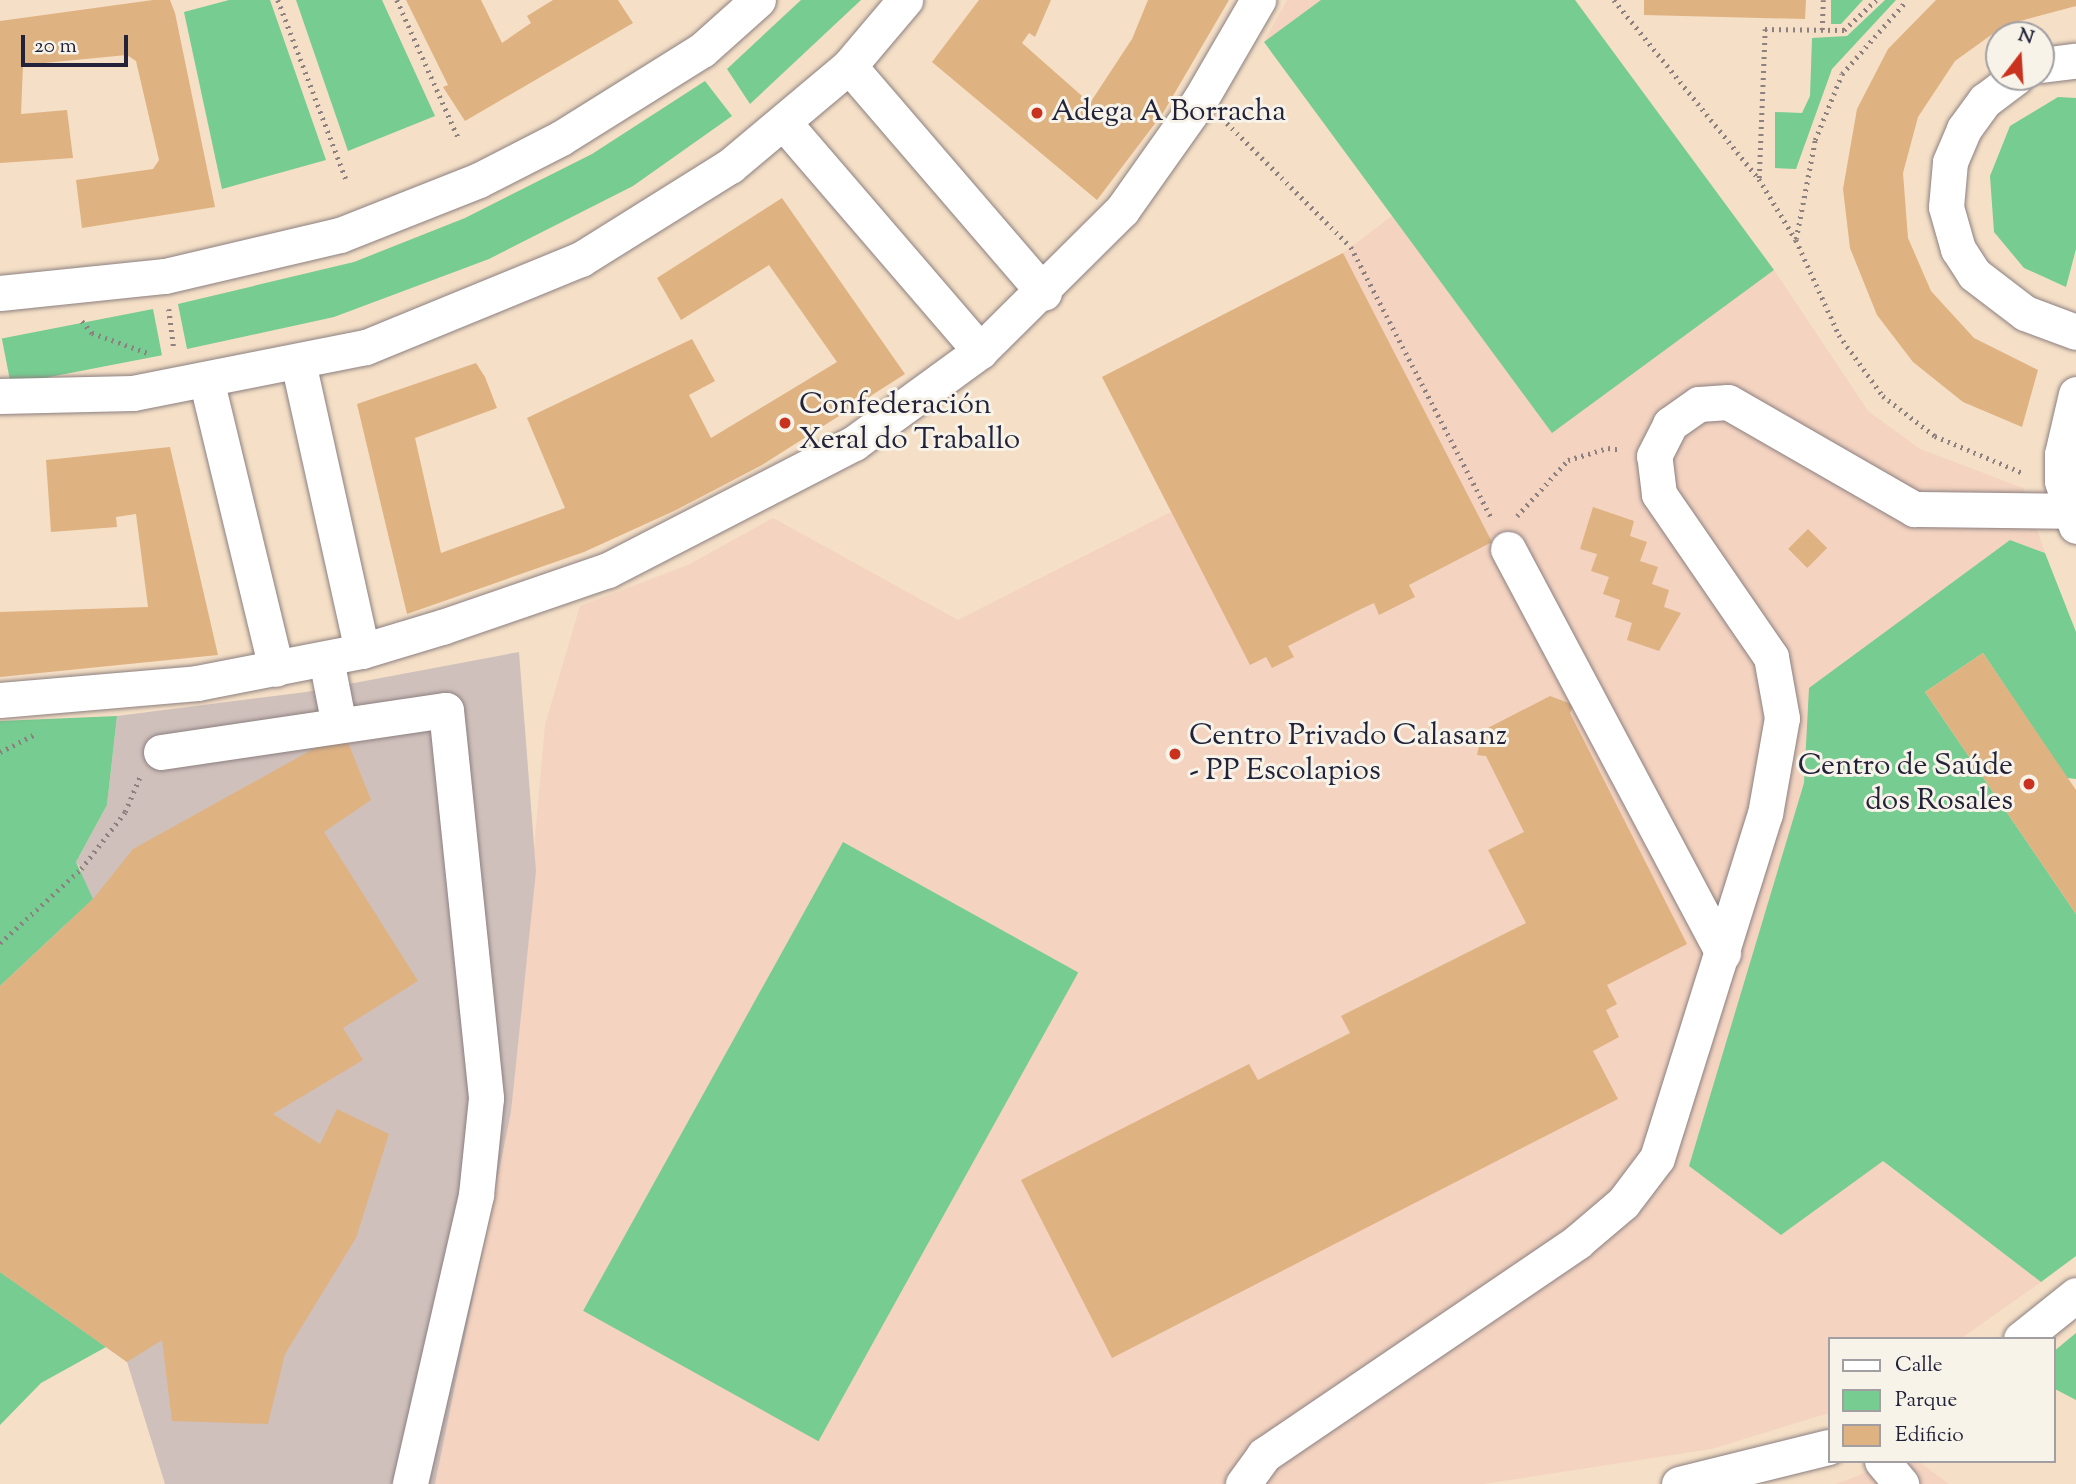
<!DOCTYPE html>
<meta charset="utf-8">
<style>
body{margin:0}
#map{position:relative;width:2076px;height:1484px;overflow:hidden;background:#f5dfc6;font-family:"Sorts Mill Goudy",serif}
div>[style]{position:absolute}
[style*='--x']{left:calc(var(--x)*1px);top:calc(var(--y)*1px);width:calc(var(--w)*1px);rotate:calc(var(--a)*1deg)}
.built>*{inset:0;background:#f4d3c0}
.industrial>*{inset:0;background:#d0c0bc}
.green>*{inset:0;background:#76cc91;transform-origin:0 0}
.building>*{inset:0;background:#dfb282;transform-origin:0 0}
.path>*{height:4.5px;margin-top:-2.25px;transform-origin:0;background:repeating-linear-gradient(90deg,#8c8080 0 2px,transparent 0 7px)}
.roads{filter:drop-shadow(0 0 2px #8c8080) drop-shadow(0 0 2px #8c8080)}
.minor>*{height:35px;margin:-17.5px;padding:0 17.5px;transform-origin:17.5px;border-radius:17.5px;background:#fff}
.dots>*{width:19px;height:19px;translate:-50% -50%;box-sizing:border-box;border:4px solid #f7f3e8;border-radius:50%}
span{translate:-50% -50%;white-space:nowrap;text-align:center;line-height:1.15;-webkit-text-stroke:6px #f7f3e8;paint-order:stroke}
.poi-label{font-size:30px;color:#22223b}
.left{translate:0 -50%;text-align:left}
.right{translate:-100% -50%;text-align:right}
.legend{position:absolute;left:1828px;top:1337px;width:228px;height:126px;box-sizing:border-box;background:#f7f3e8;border:2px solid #a29fa3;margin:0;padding:9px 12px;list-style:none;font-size:21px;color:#22223b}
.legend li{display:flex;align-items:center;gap:14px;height:35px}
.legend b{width:35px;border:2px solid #a29fa3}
.north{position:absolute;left:1985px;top:21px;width:70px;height:70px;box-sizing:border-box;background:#f7f3e8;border:2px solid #a29fa3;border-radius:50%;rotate:17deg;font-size:19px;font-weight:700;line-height:28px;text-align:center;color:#22223b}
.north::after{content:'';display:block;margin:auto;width:24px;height:32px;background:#c8321e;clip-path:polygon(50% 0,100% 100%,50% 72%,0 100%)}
.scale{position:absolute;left:21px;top:35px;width:107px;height:32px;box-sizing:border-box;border:4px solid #22223b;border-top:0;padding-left:9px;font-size:21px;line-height:24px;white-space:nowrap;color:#22223b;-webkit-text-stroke:5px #f7f3e8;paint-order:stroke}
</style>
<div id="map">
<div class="built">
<div style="clip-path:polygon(1287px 0,1575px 0,1774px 270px,1868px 411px,1920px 449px,2023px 488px,2045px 553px,2010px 540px,1952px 584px,1781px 1235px,1882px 1161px,2041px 1282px,1960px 1339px,1829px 1339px,1829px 1413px,1711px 1449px,1483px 1484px,435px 1484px,511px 1112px,545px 725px,580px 606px,688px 565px,773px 518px,958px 620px,1171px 512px,1102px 377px,1343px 253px,1392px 216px,1264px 42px)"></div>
<div style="clip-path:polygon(1897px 1461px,1918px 1461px,1949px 1484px,1836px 1484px)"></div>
</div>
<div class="industrial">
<div style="clip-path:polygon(519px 652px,536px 871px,511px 1112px,435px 1484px,165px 1484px,127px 1362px,0 1272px,0 986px,64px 928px,81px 869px,76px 862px,107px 805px,117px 716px,306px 692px)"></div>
</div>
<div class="green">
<div style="clip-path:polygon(229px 0,270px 0,326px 160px,222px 189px,184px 12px)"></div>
<div style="clip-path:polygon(296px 0,382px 0,435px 116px,348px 151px)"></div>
<div style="clip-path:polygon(801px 0,861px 0,750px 104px,727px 69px)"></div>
<div style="clip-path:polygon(1321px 0,1575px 0,1774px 270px,1552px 433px,1264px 42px)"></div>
<div style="clip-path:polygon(1831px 0,1863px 0,1841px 24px,1831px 24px)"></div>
<div style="clip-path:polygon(1885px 0,1896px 0,1832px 69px,1796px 169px,1775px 168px,1775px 112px,1802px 113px,1810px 96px,1812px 38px,1847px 36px)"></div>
<div style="clip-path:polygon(705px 81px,732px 116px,633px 186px,489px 259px,334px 317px,187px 349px,178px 304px,354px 262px,465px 218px,592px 154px)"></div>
<div style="clip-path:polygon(2058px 97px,2076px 98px,2076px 249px,2066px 287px,2024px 268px,1994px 232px,1990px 176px,2010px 126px)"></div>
<div style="left:153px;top:309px;width:47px;height:154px;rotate:79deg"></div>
<div style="clip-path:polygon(2010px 540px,2045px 553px,2076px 632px,2076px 779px,2067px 778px,1983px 653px,1925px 692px,2076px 914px,2076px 1256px,2041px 1282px,1883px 1161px,1781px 1235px,1689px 1166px,1804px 783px,1809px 688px)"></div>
<div style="clip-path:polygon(117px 716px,107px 805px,76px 862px,93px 899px,0 986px,0 721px)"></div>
<div style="left:843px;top:842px;width:269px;height:536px;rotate:29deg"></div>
<div style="clip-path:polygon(0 1272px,106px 1347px,41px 1383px,0 1425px)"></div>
<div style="clip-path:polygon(2076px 1333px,2076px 1400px,2053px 1388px,2053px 1352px)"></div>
</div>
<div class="building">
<div style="clip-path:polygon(153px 0,170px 0,175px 13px,215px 207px,82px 228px,76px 180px,153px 169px,159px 160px,136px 61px,127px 55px,23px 65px,21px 114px,67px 110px,73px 158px,0 163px,0 21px)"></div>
<div style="clip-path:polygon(406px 0,481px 0,502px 43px,531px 23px,527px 16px,553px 0,618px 0,633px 23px,465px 121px,443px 87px,448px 85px)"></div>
<div style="clip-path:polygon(979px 0,1051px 0,1035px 37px,1029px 33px,1022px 43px,1090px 103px,1132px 39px,1148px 0,1229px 0,1163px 113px,1097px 200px,932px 62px)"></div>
<div style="clip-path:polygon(1644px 0,1806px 0,1805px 19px,1644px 15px)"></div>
<div style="clip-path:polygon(1936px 0,2076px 0,2076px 6px,2005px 25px,1955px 61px,1918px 117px,1903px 173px,1908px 238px,1931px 291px,1974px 338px,2038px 370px,2022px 427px,1963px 402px,1913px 362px,1877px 315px,1850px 248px,1843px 189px,1857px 109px,1888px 49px)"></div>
<div style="clip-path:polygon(782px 198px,905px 374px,762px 465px,674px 511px,584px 552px,407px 614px,357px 404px,476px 363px,485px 377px,497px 408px,415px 438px,441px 553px,565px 508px,527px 418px,692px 339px,715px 381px,689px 395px,711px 438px,837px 362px,769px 265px,681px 320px,657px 278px)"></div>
<div style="clip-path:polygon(1343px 253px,1492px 542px,1409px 585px,1415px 597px,1379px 615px,1374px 603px,1361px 609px,1288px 646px,1294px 657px,1272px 668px,1266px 657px,1250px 665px,1102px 377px)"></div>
<div style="clip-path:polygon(170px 447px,218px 655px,0 677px,0 612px,148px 607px,136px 514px,116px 517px,117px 527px,51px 532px,46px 460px)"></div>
<div style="clip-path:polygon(1593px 507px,1634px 521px,1630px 536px,1647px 542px,1640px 561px,1658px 567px,1652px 584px,1669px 590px,1664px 607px,1681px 613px,1659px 651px,1627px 640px,1632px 623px,1615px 617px,1620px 600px,1603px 594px,1609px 577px,1591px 571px,1597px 554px,1580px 549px)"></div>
<div style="left:1808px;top:529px;width:27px;height:28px;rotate:45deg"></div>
<div style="clip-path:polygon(1983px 653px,2076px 790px,2076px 914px,1925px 692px)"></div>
<div style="clip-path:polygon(1550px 696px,1574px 705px,1570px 713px,1687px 944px,1607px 985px,1617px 1004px,1606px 1010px,1619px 1037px,1593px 1051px,1618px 1099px,1112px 1358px,1021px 1180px,1249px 1064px,1258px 1080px,1350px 1033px,1341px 1016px,1526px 923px,1488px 850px,1524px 832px,1486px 756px,1477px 755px,1482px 731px)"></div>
<div style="clip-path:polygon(344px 732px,371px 800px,324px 832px,418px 981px,343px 1028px,363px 1060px,273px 1114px,320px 1144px,337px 1109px,389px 1134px,356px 1238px,285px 1354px,268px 1424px,172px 1421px,162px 1340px,127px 1362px,0 1272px,0 986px,93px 899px,133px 849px)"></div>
</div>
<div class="path">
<div style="--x:278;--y:0;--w:191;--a:69.2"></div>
<div style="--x:397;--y:0;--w:152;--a:66"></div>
<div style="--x:1614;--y:0;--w:230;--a:51"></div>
<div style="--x:1759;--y:179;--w:71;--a:58.8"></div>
<div style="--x:1796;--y:240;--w:104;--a:65.6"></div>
<div style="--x:1839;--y:335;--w:75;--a:54.2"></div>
<div style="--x:1883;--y:396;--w:66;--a:37.6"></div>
<div style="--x:1935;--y:436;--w:95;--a:22.8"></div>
<div style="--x:1822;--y:30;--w:30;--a:-88"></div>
<div style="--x:1227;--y:123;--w:175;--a:45"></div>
<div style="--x:1351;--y:247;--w:306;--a:62.6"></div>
<div style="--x:1759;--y:178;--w:149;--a:-87.7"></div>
<div style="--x:1765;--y:29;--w:79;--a:0.7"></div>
<div style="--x:1844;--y:30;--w:44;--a:-43.2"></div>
<div style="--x:1796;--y:239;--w:101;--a:-79.1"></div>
<div style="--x:1815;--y:140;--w:71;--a:-67.8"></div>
<div style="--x:1842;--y:74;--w:98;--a:-48.7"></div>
<div style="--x:169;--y:309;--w:40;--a:82.9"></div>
<div style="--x:82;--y:321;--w:16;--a:50"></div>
<div style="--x:92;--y:333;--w:59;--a:19.7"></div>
<div style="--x:1517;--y:516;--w:76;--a:-47.7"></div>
<div style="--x:1568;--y:460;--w:42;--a:-16.7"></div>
<div style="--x:1608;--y:448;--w:14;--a:8"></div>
<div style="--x:0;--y:752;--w:38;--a:-27"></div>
<div style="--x:0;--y:943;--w:110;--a:-42.4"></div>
<div style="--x:81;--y:869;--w:72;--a:-52.3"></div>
<div style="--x:125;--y:812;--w:38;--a:-67"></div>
</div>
<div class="roads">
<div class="minor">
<div style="--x:2041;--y:65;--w:35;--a:-7"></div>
<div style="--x:849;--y:66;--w:299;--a:49.3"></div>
<div style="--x:2016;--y:77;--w:39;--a:143"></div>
<div style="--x:1985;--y:100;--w:36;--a:126"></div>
<div style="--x:1964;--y:129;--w:36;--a:113"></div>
<div style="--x:1950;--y:162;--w:45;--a:95.1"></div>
<div style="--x:1946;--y:207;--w:44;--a:74.1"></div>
<div style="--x:1958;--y:249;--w:30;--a:57"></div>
<div style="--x:1974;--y:274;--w:64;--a:37.4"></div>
<div style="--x:2025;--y:313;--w:54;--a:20.4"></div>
<div style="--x:784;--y:123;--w:301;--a:49.3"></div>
<div style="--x:0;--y:293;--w:166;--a:-5.9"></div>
<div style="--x:165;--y:276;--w:180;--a:-13.2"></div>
<div style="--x:340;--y:235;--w:149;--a:-21.6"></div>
<div style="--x:479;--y:180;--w:92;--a:-27.1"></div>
<div style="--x:561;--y:138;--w:166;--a:-32"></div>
<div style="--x:702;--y:50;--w:75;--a:-41.8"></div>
<div style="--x:298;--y:362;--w:296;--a:77.5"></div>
<div style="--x:206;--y:379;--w:298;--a:76.4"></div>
<div style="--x:2076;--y:394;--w:62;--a:103.1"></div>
<div style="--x:2062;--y:454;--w:27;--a:90"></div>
<div style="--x:2062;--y:481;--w:47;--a:72.7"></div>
<div style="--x:0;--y:396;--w:133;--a:-1.3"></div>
<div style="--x:133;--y:393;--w:237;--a:-11.2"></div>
<div style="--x:366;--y:347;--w:232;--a:-22.3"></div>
<div style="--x:581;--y:259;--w:176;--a:-32"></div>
<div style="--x:730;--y:166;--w:155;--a:-40"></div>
<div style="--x:849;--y:66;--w:87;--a:-49.7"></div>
<div style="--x:1508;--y:549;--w:458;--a:62"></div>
<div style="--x:326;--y:659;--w:67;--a:78.9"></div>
<div style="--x:0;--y:700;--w:198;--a:-4.9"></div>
<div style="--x:197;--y:683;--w:168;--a:-11"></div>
<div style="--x:362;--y:651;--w:84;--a:-16.7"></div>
<div style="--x:442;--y:627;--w:176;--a:-19"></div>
<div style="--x:608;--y:570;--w:277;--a:-27.3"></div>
<div style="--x:854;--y:443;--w:156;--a:-36.1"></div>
<div style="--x:980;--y:351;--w:200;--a:-44.8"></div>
<div style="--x:1122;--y:210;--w:135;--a:-54.7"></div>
<div style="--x:1200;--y:100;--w:116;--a:-59.9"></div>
<div style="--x:161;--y:752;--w:288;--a:-8.4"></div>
<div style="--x:446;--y:710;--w:390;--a:84.1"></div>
<div style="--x:486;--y:1098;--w:98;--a:95.9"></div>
<div style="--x:476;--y:1195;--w:296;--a:102.9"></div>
<div style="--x:2021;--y:1339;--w:70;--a:-38.7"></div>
<div style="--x:1882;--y:1461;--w:30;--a:50"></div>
<div style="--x:1243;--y:1484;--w:36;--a:-54"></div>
<div style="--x:1264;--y:1455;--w:379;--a:-34.2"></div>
<div style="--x:1577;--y:1242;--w:60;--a:-40.3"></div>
<div style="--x:1623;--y:1203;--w:56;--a:-52.9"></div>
<div style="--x:1657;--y:1158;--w:361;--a:-72.6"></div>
<div style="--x:1765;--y:814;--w:97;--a:-80"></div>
<div style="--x:1782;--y:718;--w:62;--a:-100.2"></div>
<div style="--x:1771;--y:657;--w:198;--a:-124.5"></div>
<div style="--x:1659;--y:494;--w:38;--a:-97"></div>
<div style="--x:1654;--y:456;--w:36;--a:-63"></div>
<div style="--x:1670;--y:424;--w:35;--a:-35"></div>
<div style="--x:1699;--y:404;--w:29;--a:-4"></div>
<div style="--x:1728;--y:402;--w:215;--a:29.9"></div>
<div style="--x:1914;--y:509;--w:156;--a:0.7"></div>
<div style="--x:1679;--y:1484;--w:154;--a:-13.9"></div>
</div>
</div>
<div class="dots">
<div style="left:1037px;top:113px;background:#c8321e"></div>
<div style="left:785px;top:423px;background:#c8321e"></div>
<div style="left:1175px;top:754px;background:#c8321e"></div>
<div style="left:2029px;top:784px;background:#c8321e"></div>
</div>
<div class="poi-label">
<span class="left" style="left:1051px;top:113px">Adega A Borracha</span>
<span class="left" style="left:799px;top:423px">Confederación<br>Xeral do Traballo</span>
<span class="left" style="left:1189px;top:754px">Centro Privado Calasanz<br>- PP Escolapios</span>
<span class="right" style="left:2013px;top:784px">Centro de Saúde<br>dos Rosales</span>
</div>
<ul class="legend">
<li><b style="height:9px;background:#fff"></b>Calle</li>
<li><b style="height:19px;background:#76cc91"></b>Parque</li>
<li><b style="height:19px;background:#dfb282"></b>Edificio</li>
</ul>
<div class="north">N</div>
<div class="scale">20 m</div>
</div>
